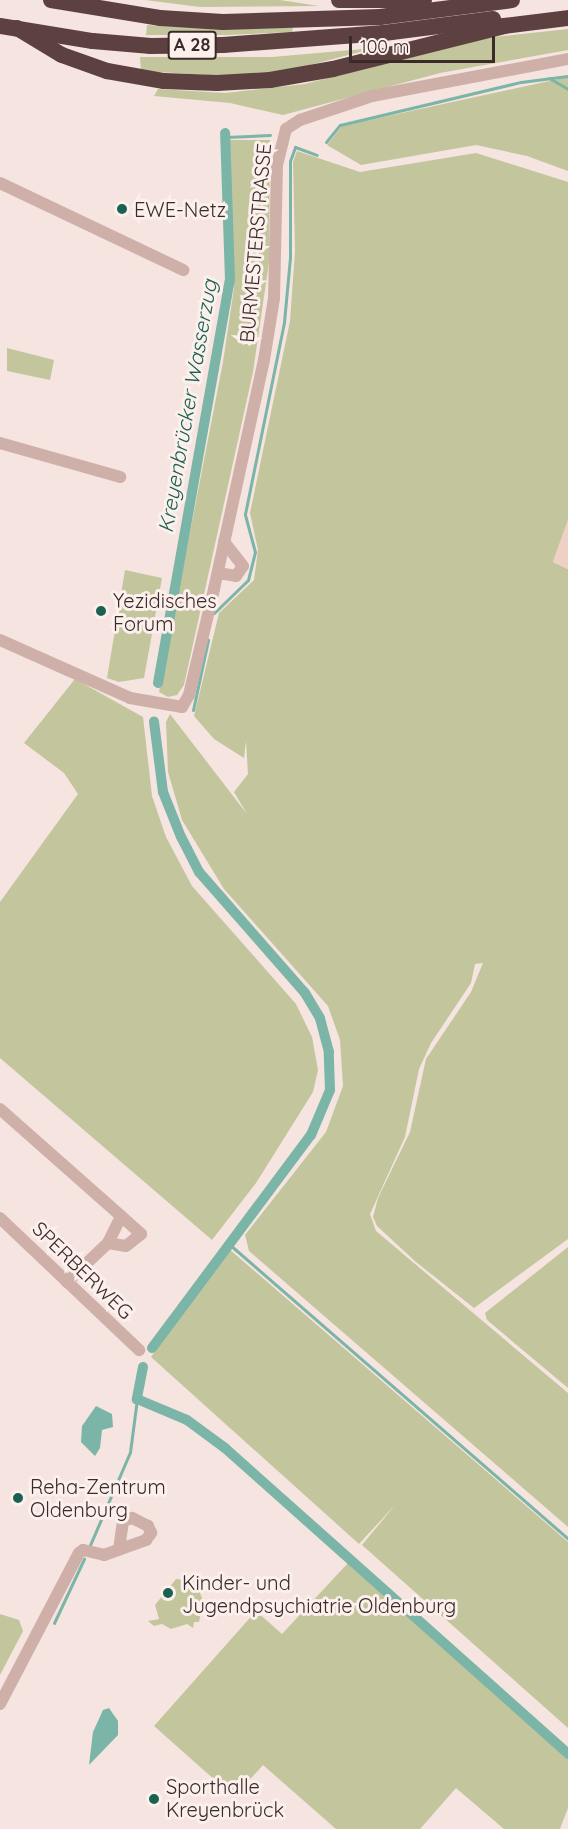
<!DOCTYPE html>
<meta charset="utf-8">
<style>
body{margin:0}
#map{position:relative;width:568px;height:1829px;overflow:hidden;background:#f5e4df;font-family:Quicksand,sans-serif}
div>[style]{position:absolute}
[style*='--x']{left:calc(var(--x)*1px);top:calc(var(--y)*1px);width:calc(var(--w)*1px);rotate:calc(var(--a)*1deg)}
.green>*{inset:0;background:#c3c69d}
.plaza>*{inset:0;background:#eed0c5}
.water>*{inset:0;background:#7bb5a7}
.stream>*{height:3px;margin:-1.5px;padding:0 1.5px;transform-origin:1.5px;border-radius:1.5px;background:#7bb5a7}
.canal>*{height:10px;margin:-5px;padding:0 5px;transform-origin:5px;border-radius:5px;background:#7bb5a7}
.minor>*{height:12px;margin:-6px;padding:0 6px;transform-origin:6px;border-radius:6px;background:#cfb0a9}
.highway>*{height:16px;margin:-8px;padding:0 8px;transform-origin:8px;border-radius:8px;background:#5d4140}
.highway-bridge>*{height:16px;margin:-8px;padding:0 8px;transform-origin:8px;border-radius:8px;background:#5d4140}
.dots>*{width:16px;height:16px;translate:-50% -50%;box-sizing:border-box;border:3px solid #fcf0ec;border-radius:50%}
span{translate:-50% -50%;white-space:nowrap;text-align:center;line-height:1.15;-webkit-text-stroke:6px #fcf0ec;paint-order:stroke}
.shield-label span{padding:2px 4px;background:#fcf0ec;border:2px solid;border-radius:4px;-webkit-text-stroke-width:0}
.shield-label{font-size:18px;color:#3b2a2a;font-weight:700}
.poi-label{font-size:20px;color:#3b2a2a}
.left{translate:0 -50%;text-align:left}
.street-label{font-size:20px;color:#3b2a2a}
.water-label{font-size:21px;color:#1b6152;font-style:italic}
.scale{position:absolute;left:349px;top:36px;width:146px;height:27px;box-sizing:border-box;border:3px solid #3b2a2a;border-top:0;padding-left:8px;font-size:18px;line-height:21px;white-space:nowrap;color:#3b2a2a;-webkit-text-stroke:4px #fcf0ec;paint-order:stroke}
</style>
<div id="map">
<div class="green">
<div style="clip-path:polygon(145px 0,280px 0,319px 6px,200px 7px)"></div>
<div style="clip-path:polygon(147px 25px,198px 28px,293px 28px,292px 32px,227px 35px,146px 35px)"></div>
<div style="clip-path:polygon(568px 29px,568px 50px,440px 73px,283px 115px,230px 103px,154px 96px,158px 89px,225px 93px,305px 84px,475px 39px)"></div>
<div style="clip-path:polygon(375px 48px,287px 71px,226px 76px,141px 71px,140px 57px,272px 57px)"></div>
<div style="clip-path:polygon(568px 77px,568px 171px,527px 156px,476px 145px,361px 165px,327px 145px,342px 126px)"></div>
<div style="clip-path:polygon(229px 140px,270px 140px,269px 262px,253px 372px,184px 685px,177px 695px,168px 697px,159px 692px,223px 362px,234px 288px)"></div>
<div style="clip-path:polygon(297px 151px,360px 172px,476px 153px,568px 182px,568px 520px,553px 562px,568px 569px,568px 1239px,474px 1308px,416px 1262px,377px 1226px,373px 1217px,378px 1198px,410px 1132px,426px 1059px,471px 992px,483px 963px,475px 964px,471px 983px,431px 1043px,419px 1069px,405px 1137px,370px 1214px,376px 1231px,568px 1393px,568px 1527px,249px 1251px,245px 1235px,326px 1132px,343px 1086px,340px 1040px,328px 1006px,224px 889px,182px 820px,168px 772px,166px 722px,170px 714px,247px 814px,234px 792px,248px 774px,246px 741px,244px 758px,214px 739px,194px 716px,219px 613px,254px 580px,258px 550px,250px 513px,290px 321px,295px 251px,293px 162px)"></div>
<div style="clip-path:polygon(7px 348px,54px 360px,50px 380px,7px 371px)"></div>
<div style="clip-path:polygon(125px 570px,162px 578px,144px 678px,119px 682px,107px 678px)"></div>
<div style="clip-path:polygon(75px 679px,143px 717px,152px 796px,166px 837px,192px 886px,296px 1004px,312px 1037px,318px 1070px,313px 1092px,256px 1183px,212px 1240px,0 1058px,0 902px,78px 794px,64px 773px,24px 743px)"></div>
<div style="clip-path:polygon(568px 1247px,568px 1388px,487px 1320px,485px 1313px)"></div>
<div style="clip-path:polygon(229px 1249px,568px 1542px,568px 1728px,362px 1545px,395px 1505px,359px 1544px,151px 1357px)"></div>
<div style="clip-path:polygon(348px 1563px,568px 1759px,568px 1808px,560px 1829px,504px 1829px,456px 1788px,420px 1829px,336px 1829px,263px 1765px,234px 1797px,154px 1726px,256px 1611px,282px 1634px)"></div>
<div style="clip-path:polygon(176px 1579px,196px 1582px,203px 1601px,199px 1622px,194px 1622px,193px 1628px,187px 1624px,171px 1629px,162px 1624px,154px 1626px,148px 1621px,159px 1619px,155px 1605px)"></div>
<div style="clip-path:polygon(0 1614px,19px 1620px,23px 1631px,0 1675px)"></div>
</div>
<div class="plaza">
<div style="clip-path:polygon(568px 520px,568px 569px,553px 562px)"></div>
</div>
<div class="water">
<div style="clip-path:polygon(96px 1406px,112px 1414px,113px 1427px,102px 1430px,100px 1448px,95px 1456px,81px 1442px,82px 1426px)"></div>
<div style="clip-path:polygon(109px 1708px,118px 1721px,118px 1735px,89px 1765px,93px 1732px,103px 1710px)"></div>
</div>
<div class="stream">
<div style="--x:549;--y:78;--w:22;--a:30"></div>
<div style="--x:226;--y:137;--w:44;--a:-2.6"></div>
<div style="--x:326;--y:142;--w:22;--a:-51"></div>
<div style="--x:340;--y:125;--w:186;--a:-13.4"></div>
<div style="--x:521;--y:82;--w:47;--a:-7.3"></div>
<div style="--x:214;--y:613;--w:47;--a:-44.1"></div>
<div style="--x:248;--y:580;--w:29;--a:-76"></div>
<div style="--x:255;--y:552;--w:39;--a:-105"></div>
<div style="--x:245;--y:514;--w:196;--a:-78.5"></div>
<div style="--x:284;--y:322;--w:65;--a:-84.7"></div>
<div style="--x:290;--y:257;--w:96;--a:-90"></div>
<div style="--x:290;--y:161;--w:15;--a:-70"></div>
<div style="--x:295;--y:147;--w:23;--a:20"></div>
<div style="--x:193;--y:710;--w:72;--a:-77.9"></div>
<div style="--x:229;--y:1244;--w:449;--a:41"></div>
<div style="--x:90;--y:1545;--w:101;--a:-66.7"></div>
<div style="--x:130;--y:1452;--w:53;--a:-82.5"></div>
<div style="--x:54;--y:1623;--w:71;--a:-64.9"></div>
</div>
<div class="canal">
<div style="--x:158;--y:683;--w:409;--a:-79.9"></div>
<div style="--x:230;--y:280;--w:147;--a:-91.9"></div>
<div style="--x:152;--y:1348;--w:266;--a:-53.3"></div>
<div style="--x:311;--y:1135;--w:49;--a:-67.1"></div>
<div style="--x:330;--y:1090;--w:38;--a:-92"></div>
<div style="--x:329;--y:1052;--w:35;--a:-105"></div>
<div style="--x:320;--y:1018;--w:29;--a:-121"></div>
<div style="--x:305;--y:993;--w:161;--a:-131.2"></div>
<div style="--x:199;--y:872;--w:39;--a:-117"></div>
<div style="--x:181;--y:837;--w:48;--a:-111.8"></div>
<div style="--x:163;--y:792;--w:71;--a:-97.3"></div>
<div style="--x:143;--y:1367;--w:33;--a:101"></div>
<div style="--x:137;--y:1399;--w:54;--a:22.8"></div>
<div style="--x:187;--y:1420;--w:47;--a:36.4"></div>
<div style="--x:225;--y:1448;--w:460;--a:41.7"></div>
</div>
<div class="minor">
<div style="--x:0;--y:183;--w:203;--a:25.4"></div>
<div style="--x:0;--y:443;--w:125;--a:15.8"></div>
<div style="--x:218;--y:573;--w:18;--a:9"></div>
<div style="--x:236;--y:576;--w:12;--a:-55"></div>
<div style="--x:243;--y:566;--w:31;--a:-128"></div>
<div style="--x:0;--y:640;--w:142;--a:24"></div>
<div style="--x:130;--y:698;--w:53;--a:9.8"></div>
<div style="--x:182;--y:707;--w:14;--a:-60"></div>
<div style="--x:189;--y:695;--w:109;--a:-76.7"></div>
<div style="--x:214;--y:589;--w:234;--a:-77.7"></div>
<div style="--x:264;--y:360;--w:63;--a:-80.8"></div>
<div style="--x:274;--y:298;--w:133;--a:-88.7"></div>
<div style="--x:277;--y:165;--w:37;--a:-76"></div>
<div style="--x:286;--y:129;--w:17;--a:-33"></div>
<div style="--x:300;--y:120;--w:76;--a:-18.4"></div>
<div style="--x:372;--y:96;--w:199;--a:-10.7"></div>
<div style="--x:0;--y:1109;--w:162;--a:41.5"></div>
<div style="--x:0;--y:1218;--w:192;--a:43.5"></div>
<div style="--x:67;--y:1282;--w:57;--a:-43.6"></div>
<div style="--x:108;--y:1243;--w:30;--a:-64"></div>
<div style="--x:121;--y:1216;--w:27;--a:42"></div>
<div style="--x:141;--y:1234;--w:19;--a:141"></div>
<div style="--x:126;--y:1246;--w:18;--a:-171"></div>
<div style="--x:0;--y:1704;--w:170;--a:-62.4"></div>
<div style="--x:79;--y:1553;--w:5;--a:-37"></div>
<div style="--x:83;--y:1550;--w:22;--a:13"></div>
<div style="--x:104;--y:1555;--w:45;--a:-19.7"></div>
<div style="--x:146;--y:1540;--w:9;--a:-54"></div>
<div style="--x:151;--y:1533;--w:8;--a:-113"></div>
<div style="--x:148;--y:1526;--w:18;--a:-153"></div>
<div style="--x:132;--y:1518;--w:9;--a:162"></div>
<div style="--x:123;--y:1521;--w:28;--a:98"></div>
</div>
<div class="highway">
<div style="--x:51;--y:0;--w:110;--a:9.4"></div>
<div style="--x:160;--y:18;--w:63;--a:3.6"></div>
<div style="--x:223;--y:22;--w:157;--a:-1.8"></div>
<div style="--x:380;--y:17;--w:133;--a:-7.3"></div>
<div style="--x:339;--y:0;--w:85;--a:0"></div>
<div style="--x:17;--y:28;--w:52;--a:31"></div>
<div style="--x:62;--y:55;--w:48;--a:19.6"></div>
<div style="--x:107;--y:71;--w:58;--a:10"></div>
<div style="--x:164;--y:81;--w:53;--a:2.2"></div>
<div style="--x:217;--y:83;--w:53;--a:-3.2"></div>
<div style="--x:270;--y:80;--w:64;--a:-9.9"></div>
<div style="--x:333;--y:69;--w:176;--a:-14.1"></div>
<div style="--x:504;--y:26;--w:64;--a:-7.1"></div>
<div style="--x:384;--y:33;--w:110;--a:-7.3"></div>
</div>
<div class="highway-bridge">
<div style="--x:0;--y:26;--w:94;--a:9.2"></div>
<div style="--x:93;--y:41;--w:58;--a:4.9"></div>
<div style="--x:151;--y:46;--w:72;--a:-0.8"></div>
<div style="--x:223;--y:45;--w:161;--a:-4.3"></div>
</div>
<div class="dots">
<div style="left:122px;top:209px;background:#1b6152"></div>
<div style="left:101px;top:611px;background:#1b6152"></div>
<div style="left:18px;top:1498px;background:#1b6152"></div>
<div style="left:168px;top:1593px;background:#1b6152"></div>
<div style="left:154px;top:1799px;background:#1b6152"></div>
</div>
<div class="shield-label">
<span style="left:192px;top:45px">A 28</span>
</div>
<div class="poi-label">
<span class="left" style="left:134px;top:209px">EWE-Netz</span>
<span class="left" style="left:113px;top:612px">Yezidisches<br>Forum</span>
<span class="left" style="left:30px;top:1498px">Reha-Zentrum<br>Oldenburg</span>
<span class="left" style="left:182px;top:1594px">Kinder- und<br>Jugendpsychiatrie Oldenburg</span>
<span class="left" style="left:166px;top:1798px">Sporthalle<br>Kreyenbrück</span>
</div>
<div class="street-label">
<span style="left:255px;top:243px;rotate:-85deg">BURMESTERSTRASSE</span>
<span style="left:83px;top:1270px;rotate:44deg">SPERBERWEG</span>
</div>
<div class="water-label">
<span style="left:187px;top:406px;rotate:-80deg">Kreyenbrücker Wasserzug</span>
</div>
<div class="scale">100 m</div>
</div>
